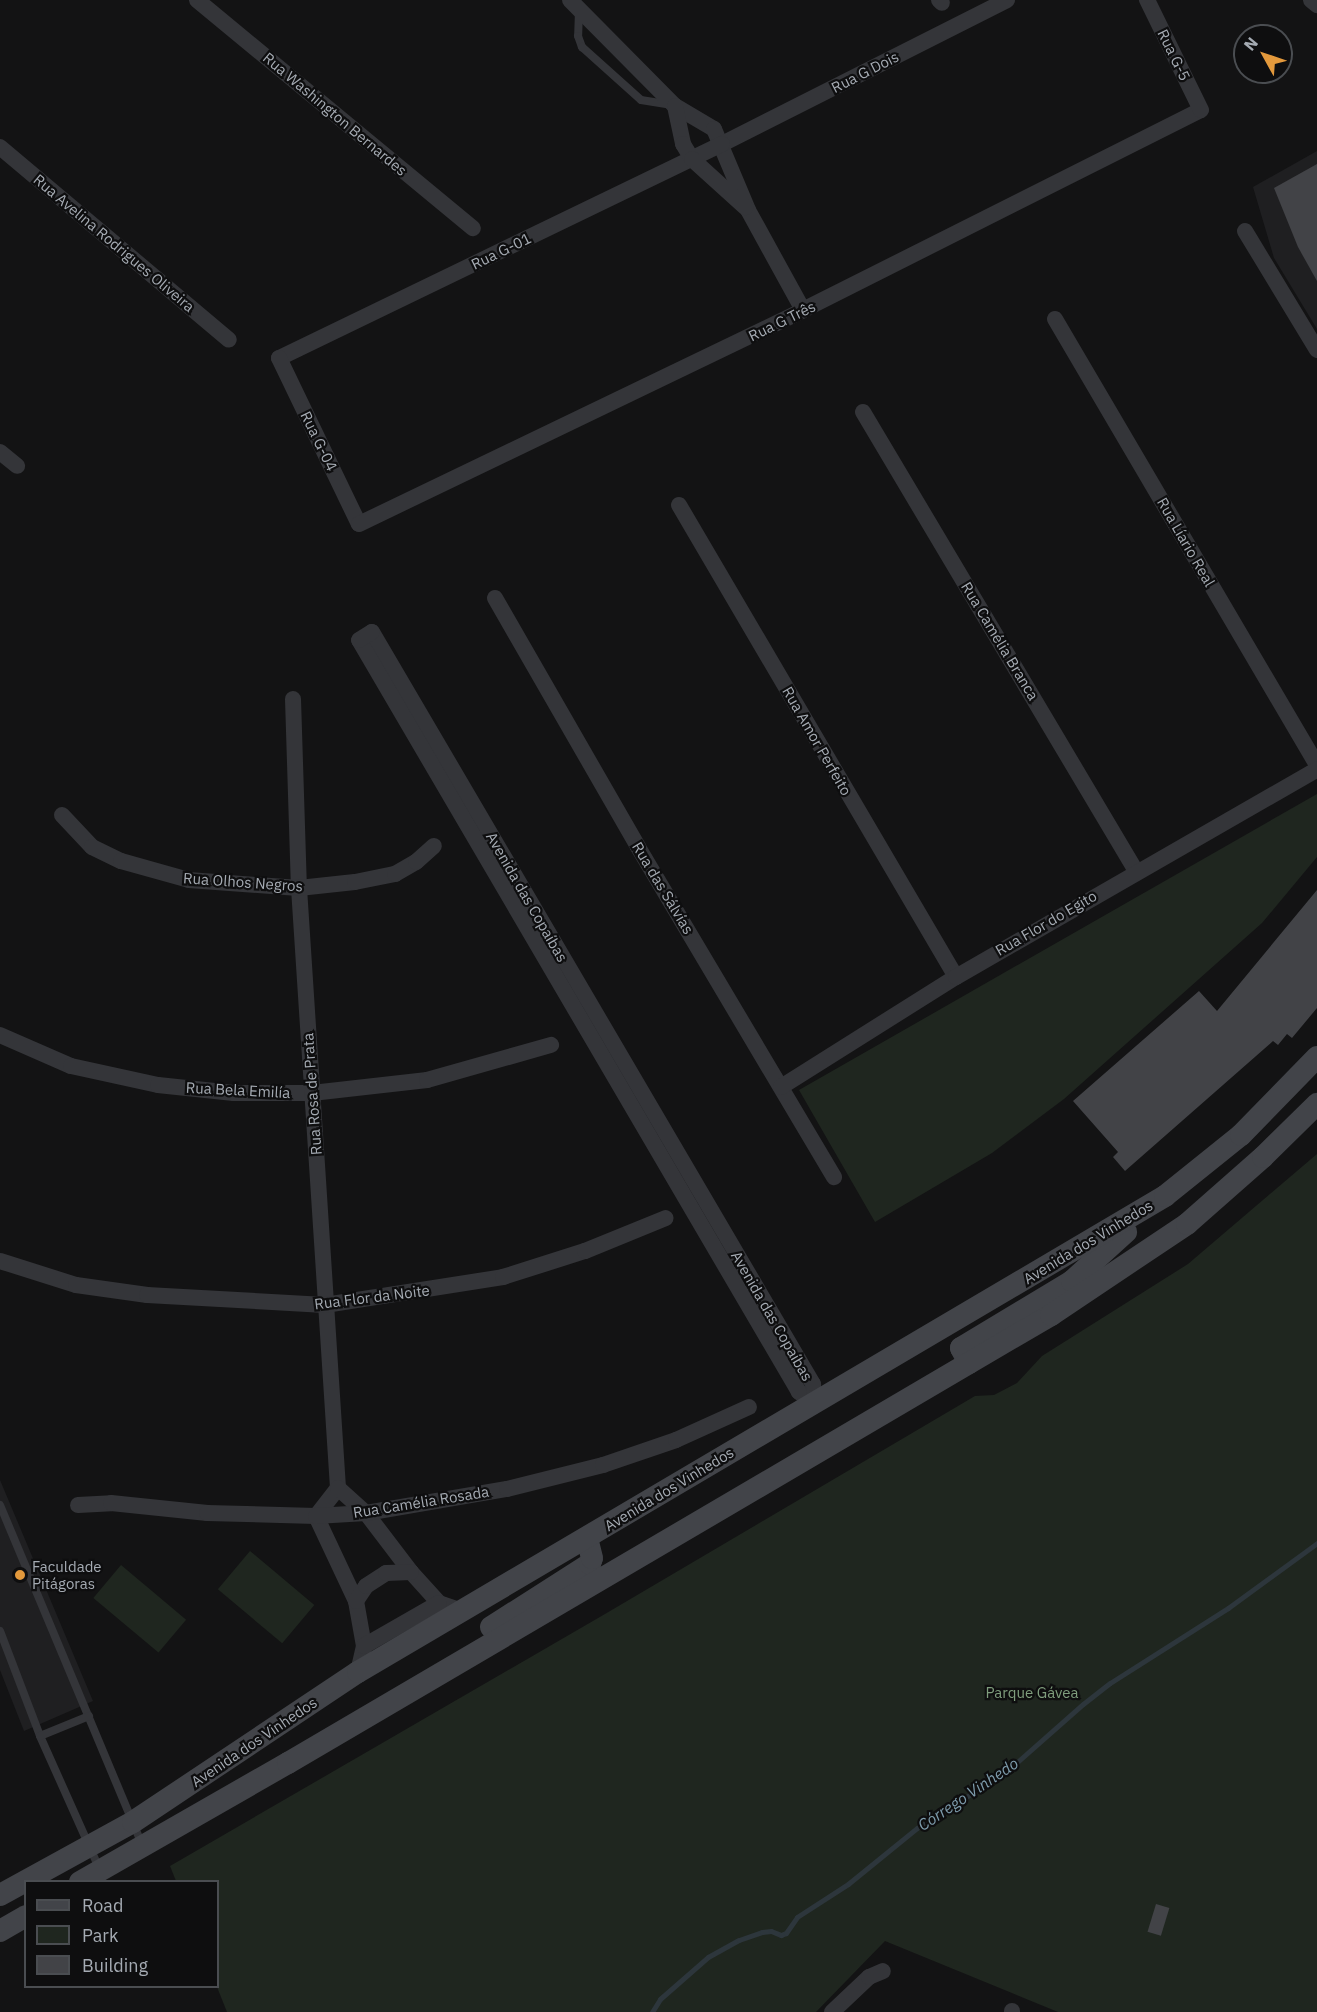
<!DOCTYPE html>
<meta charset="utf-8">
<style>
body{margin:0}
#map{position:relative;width:1317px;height:2012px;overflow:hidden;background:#131314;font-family:"IBM Plex Sans",sans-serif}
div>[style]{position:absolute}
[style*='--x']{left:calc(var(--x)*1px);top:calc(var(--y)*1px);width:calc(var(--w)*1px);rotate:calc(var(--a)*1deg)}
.built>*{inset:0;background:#1f1f21}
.green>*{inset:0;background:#1f261f;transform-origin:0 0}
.stream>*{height:5px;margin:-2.5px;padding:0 2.5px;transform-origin:2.5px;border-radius:2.5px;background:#2d363c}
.building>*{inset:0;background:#424347;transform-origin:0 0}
.service>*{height:8px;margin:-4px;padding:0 4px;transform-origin:4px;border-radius:4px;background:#343539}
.minor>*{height:16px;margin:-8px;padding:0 8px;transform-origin:8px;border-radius:8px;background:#343539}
.secondary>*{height:22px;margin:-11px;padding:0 11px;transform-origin:11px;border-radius:11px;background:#424449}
.dots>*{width:16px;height:16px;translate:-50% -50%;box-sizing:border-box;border:3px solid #0e0e0f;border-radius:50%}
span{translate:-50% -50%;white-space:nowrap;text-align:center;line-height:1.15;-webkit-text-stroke:4.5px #0e0e0f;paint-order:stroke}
.street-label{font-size:15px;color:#a5abb3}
.poi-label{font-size:15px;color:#a5abb3}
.left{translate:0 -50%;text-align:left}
.park-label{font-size:15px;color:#7f9d7d}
.water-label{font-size:16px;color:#7e9cac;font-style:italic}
.legend{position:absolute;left:24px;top:1880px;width:195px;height:108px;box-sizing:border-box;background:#0e0e0f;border:2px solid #4a4d51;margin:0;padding:8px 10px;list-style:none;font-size:18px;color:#a5abb3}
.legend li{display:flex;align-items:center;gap:12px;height:30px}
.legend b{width:30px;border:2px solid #4a4d51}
.north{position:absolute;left:1233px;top:24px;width:60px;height:60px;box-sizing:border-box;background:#0e0e0f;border:2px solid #4a4d51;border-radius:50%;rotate:310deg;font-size:16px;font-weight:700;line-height:24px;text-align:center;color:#a5abb3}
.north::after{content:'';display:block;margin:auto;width:21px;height:27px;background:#e3993c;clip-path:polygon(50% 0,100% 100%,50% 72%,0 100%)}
</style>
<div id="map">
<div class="built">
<div style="clip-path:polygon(1317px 151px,1317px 329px,1274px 258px,1253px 187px)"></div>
<div style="clip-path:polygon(0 1480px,93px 1701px,24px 1731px,0 1670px)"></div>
</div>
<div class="green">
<div style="clip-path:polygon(1317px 794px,1317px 857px,1262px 923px,1064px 1099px,992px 1153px,875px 1222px,799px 1090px)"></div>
<div style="clip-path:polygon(1317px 1154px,1317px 2012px,1058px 2012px,885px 1941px,816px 2012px,227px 2012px,217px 1987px,218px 1882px,176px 1881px,170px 1866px,605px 1614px,975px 1396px,994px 1395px,1017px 1383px,1042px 1356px,1188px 1264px)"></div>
<div style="left:250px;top:1551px;width:84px;height:50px;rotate:40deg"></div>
<div style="left:121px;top:1565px;width:85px;height:43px;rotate:40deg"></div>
</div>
<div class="stream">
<div style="--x:652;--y:2012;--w:15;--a:-58"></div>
<div style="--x:660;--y:1999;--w:64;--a:-41.2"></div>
<div style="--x:708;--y:1957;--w:35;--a:-29"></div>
<div style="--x:739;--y:1940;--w:24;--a:-19"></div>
<div style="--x:762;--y:1932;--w:9;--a:-6"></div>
<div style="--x:771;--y:1931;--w:11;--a:22"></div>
<div style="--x:781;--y:1935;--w:5;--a:-22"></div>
<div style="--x:786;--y:1933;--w:19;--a:-55"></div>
<div style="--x:797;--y:1917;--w:61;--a:-32.9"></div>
<div style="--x:848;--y:1884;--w:89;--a:-39.1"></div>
<div style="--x:917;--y:1828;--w:107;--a:-32.3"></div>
<div style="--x:1007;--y:1771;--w:101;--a:-41.4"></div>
<div style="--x:1083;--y:1704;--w:34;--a:-38"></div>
<div style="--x:1110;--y:1683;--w:140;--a:-32.4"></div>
<div style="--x:1228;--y:1608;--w:110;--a:-36.1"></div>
</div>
<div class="building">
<div style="clip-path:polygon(1317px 164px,1317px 281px,1298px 247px,1274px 188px)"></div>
<div style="clip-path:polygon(1317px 890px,1317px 1008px,1292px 1038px,1287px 1034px,1278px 1045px,1273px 1041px,1125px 1171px,1113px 1157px,1118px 1152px,1073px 1101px,1199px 991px,1217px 1011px)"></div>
<div style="left:1156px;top:1904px;width:14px;height:29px;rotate:17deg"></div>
</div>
<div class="service">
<div style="--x:579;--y:11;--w:25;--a:92"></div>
<div style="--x:578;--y:36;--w:12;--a:70"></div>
<div style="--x:582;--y:47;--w:79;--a:41.9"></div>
<div style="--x:641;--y:100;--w:30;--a:9"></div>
<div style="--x:0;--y:1505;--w:368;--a:67.3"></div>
<div style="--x:0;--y:1631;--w:112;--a:69.1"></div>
<div style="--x:40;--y:1736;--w:145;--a:65.9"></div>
<div style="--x:40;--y:1736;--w:53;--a:-22.2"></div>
</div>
<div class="minor">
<div style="--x:197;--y:0;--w:358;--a:39.6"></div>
<div style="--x:570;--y:0;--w:149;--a:45.3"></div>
<div style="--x:675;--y:106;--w:45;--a:30.5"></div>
<div style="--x:714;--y:129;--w:88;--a:67.2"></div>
<div style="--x:748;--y:210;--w:114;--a:61.2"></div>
<div style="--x:939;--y:0;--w:4;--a:45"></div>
<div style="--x:1007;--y:0;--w:319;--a:153.2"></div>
<div style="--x:722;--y:144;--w:492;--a:154.2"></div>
<div style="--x:279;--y:358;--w:184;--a:64.3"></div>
<div style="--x:359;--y:524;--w:493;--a:-25.7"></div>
<div style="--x:803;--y:310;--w:445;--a:-26.7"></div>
<div style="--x:1201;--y:110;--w:123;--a:-116.1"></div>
<div style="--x:1311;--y:0;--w:8;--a:40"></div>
<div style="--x:675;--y:106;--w:39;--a:78"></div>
<div style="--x:683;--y:144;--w:17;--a:59"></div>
<div style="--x:692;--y:159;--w:72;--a:42.2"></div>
<div style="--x:0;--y:147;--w:299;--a:40.1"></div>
<div style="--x:1245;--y:231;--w:139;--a:58.8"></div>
<div style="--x:1055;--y:319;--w:517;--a:59.57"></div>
<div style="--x:863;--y:412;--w:534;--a:59.26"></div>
<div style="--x:0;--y:452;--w:22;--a:39"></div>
<div style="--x:679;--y:505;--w:547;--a:59.59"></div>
<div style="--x:495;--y:598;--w:287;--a:60.1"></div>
<div style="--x:638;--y:847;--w:384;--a:59.3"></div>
<div style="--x:372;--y:632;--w:872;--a:59.61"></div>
<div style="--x:813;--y:1384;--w:19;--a:87"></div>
<div style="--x:814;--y:1403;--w:19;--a:-144"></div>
<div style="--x:799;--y:1392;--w:871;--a:-120.33"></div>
<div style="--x:359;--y:640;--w:15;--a:-32"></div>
<div style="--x:293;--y:699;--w:189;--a:88.2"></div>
<div style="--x:299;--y:888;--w:601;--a:86.28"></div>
<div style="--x:338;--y:1488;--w:36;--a:128"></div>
<div style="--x:316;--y:1516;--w:94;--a:64.8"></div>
<div style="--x:356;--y:1601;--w:46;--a:79.9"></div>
<div style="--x:364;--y:1646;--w:27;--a:103"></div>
<div style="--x:62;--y:815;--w:44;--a:46.8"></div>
<div style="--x:92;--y:847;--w:32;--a:26"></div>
<div style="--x:121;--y:861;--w:71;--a:15.6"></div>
<div style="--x:189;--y:880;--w:110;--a:4.2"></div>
<div style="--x:299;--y:888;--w:56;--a:-6.1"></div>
<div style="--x:355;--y:882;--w:41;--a:-11.3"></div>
<div style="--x:395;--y:874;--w:24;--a:-30"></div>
<div style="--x:416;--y:862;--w:24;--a:-42"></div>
<div style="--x:0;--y:1035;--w:77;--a:23.6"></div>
<div style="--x:71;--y:1066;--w:89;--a:12.3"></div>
<div style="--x:158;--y:1085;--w:76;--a:6"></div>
<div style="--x:234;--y:1093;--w:78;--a:0"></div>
<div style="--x:312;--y:1093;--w:116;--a:-6.4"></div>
<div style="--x:427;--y:1080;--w:129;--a:-15.8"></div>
<div style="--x:781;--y:1087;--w:207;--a:-32.2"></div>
<div style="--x:956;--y:977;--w:417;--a:-29.9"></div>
<div style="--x:0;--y:1261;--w:80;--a:17.5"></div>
<div style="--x:76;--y:1285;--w:72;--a:8"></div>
<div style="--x:147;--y:1295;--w:178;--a:3.2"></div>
<div style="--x:325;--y:1305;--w:180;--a:-8.9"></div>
<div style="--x:503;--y:1277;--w:86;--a:-17.6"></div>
<div style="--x:585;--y:1251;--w:87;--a:-22.2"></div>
<div style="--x:338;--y:1488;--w:38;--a:42"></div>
<div style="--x:366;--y:1513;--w:74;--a:52.7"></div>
<div style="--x:411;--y:1572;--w:42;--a:47.9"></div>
<div style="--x:439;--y:1603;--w:24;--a:19"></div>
<div style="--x:78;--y:1505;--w:33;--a:-3"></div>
<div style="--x:111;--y:1503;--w:97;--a:5.9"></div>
<div style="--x:207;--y:1513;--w:109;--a:1.6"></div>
<div style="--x:316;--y:1516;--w:50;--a:-3.4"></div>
<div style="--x:366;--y:1513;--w:143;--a:-9.7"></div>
<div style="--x:507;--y:1489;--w:99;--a:-14"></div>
<div style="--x:603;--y:1465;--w:77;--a:-18.9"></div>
<div style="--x:676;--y:1440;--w:80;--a:-24.3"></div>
<div style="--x:356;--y:1601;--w:18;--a:-56"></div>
<div style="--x:366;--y:1586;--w:24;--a:-33"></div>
<div style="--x:386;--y:1573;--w:25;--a:-2"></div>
<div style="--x:364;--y:1646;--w:86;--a:-29.8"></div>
<div style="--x:832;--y:2012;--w:51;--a:-43.4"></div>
<div style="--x:869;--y:1977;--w:15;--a:-23"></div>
<div style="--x:1012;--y:2012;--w:1;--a:-90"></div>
</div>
<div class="secondary">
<div style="--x:969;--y:1363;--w:17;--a:-118"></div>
<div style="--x:961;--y:1348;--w:130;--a:-31.1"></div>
<div style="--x:1072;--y:1281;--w:73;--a:-42.2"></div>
<div style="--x:491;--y:1627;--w:117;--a:-32.5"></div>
<div style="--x:590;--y:1564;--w:6;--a:-72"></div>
<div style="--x:592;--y:1558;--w:21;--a:-104"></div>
<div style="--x:80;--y:1882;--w:240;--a:-29.8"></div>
<div style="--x:288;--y:1763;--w:885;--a:-30.42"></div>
<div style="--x:1051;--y:1315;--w:164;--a:-33.8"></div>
<div style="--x:1187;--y:1224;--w:101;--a:-41.4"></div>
<div style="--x:1263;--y:1157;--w:76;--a:-44.5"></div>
<div style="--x:0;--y:1895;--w:152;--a:-28.8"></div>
<div style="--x:133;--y:1822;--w:270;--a:-33.7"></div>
<div style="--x:358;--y:1672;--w:937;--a:-30.53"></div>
<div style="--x:1165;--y:1196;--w:97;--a:-38.8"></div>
<div style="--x:1241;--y:1135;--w:109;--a:-45.7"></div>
<div style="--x:0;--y:1931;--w:30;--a:-30"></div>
</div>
<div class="dots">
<div style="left:20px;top:1575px;background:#e3993c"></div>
</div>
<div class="street-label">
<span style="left:1174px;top:55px;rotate:64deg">Rua G-5</span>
<span style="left:865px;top:72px;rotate:-27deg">Rua G Dois</span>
<span style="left:335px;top:114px;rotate:40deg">Rua Washington Bernardes</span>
<span style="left:114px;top:243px;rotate:40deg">Rua Avelina Rodrigues Oliveira</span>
<span style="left:501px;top:251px;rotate:-26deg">Rua G-01</span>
<span style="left:782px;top:321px;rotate:-26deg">Rua G Três</span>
<span style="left:319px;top:441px;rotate:64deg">Rua G-04</span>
<span style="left:1186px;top:542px;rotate:60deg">Rua Líario Real</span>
<span style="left:1000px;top:641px;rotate:59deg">Rua Camélia Branca</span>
<span style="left:817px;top:741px;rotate:60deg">Rua Amor Perfeito</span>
<span style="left:243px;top:882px;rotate:4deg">Rua Olhos Negros</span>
<span style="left:663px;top:888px;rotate:59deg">Rua das Sálvías</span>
<span style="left:527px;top:897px;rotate:60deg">Avenida das Copaíbas</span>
<span style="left:1046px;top:923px;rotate:-30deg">Rua Flor do Egito</span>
<span style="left:238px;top:1090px;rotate:3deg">Rua Bela Emilía</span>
<span style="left:312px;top:1094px;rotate:-94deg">Rua Rosa de Prata</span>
<span style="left:1088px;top:1242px;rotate:-31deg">Avenida dos Vinhedos</span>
<span style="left:372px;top:1297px;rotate:-7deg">Rua Flor da Noite</span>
<span style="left:772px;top:1316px;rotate:60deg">Avenida das Copaíbas</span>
<span style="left:669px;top:1489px;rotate:-31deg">Avenida dos Vinhedos</span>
<span style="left:421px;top:1502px;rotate:-9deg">Rua Camélia Rosada</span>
<span style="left:254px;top:1742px;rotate:-34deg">Avenida dos Vinhedos</span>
</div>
<div class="poi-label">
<span class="left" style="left:32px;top:1575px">Faculdade<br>Pitágoras</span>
</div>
<div class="park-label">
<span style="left:1032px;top:1693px">Parque Gávea</span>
</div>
<div class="water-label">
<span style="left:968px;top:1794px;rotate:-34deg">Córrego Vinhedo</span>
</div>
<ul class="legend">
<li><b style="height:8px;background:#424449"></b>Road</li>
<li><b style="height:16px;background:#1f261f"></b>Park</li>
<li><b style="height:16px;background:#424347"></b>Building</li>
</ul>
<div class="north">N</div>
</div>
